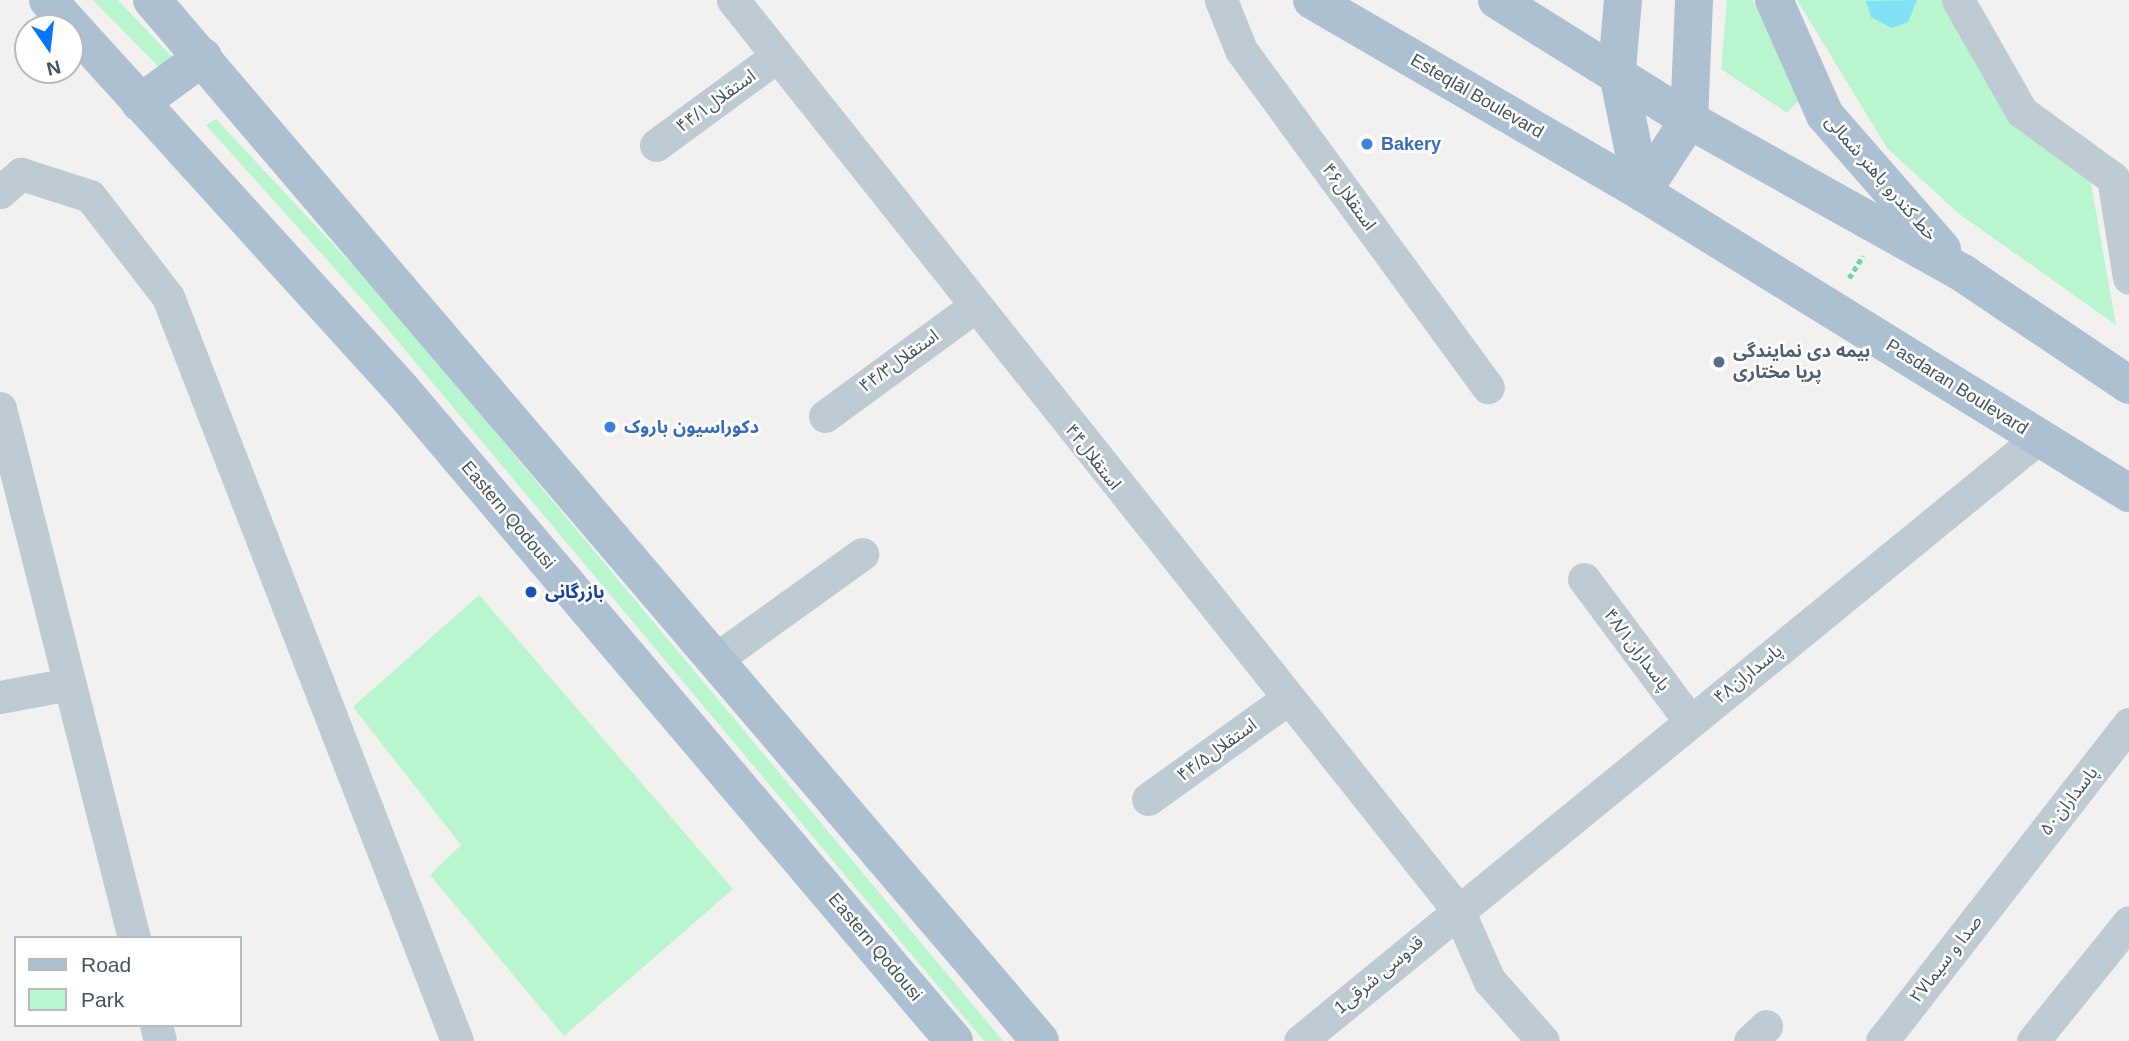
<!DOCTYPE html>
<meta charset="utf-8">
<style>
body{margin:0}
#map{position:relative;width:2129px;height:1041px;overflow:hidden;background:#f3f0f0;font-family:Helvetica,"Noto Sans Arabic",sans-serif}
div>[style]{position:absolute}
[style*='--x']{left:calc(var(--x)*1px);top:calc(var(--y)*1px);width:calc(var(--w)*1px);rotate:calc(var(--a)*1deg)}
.green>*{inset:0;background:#b9f5cf}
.water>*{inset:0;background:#81e2f7}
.path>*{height:4.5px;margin-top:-2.25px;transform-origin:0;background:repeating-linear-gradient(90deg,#6dd7a0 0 5px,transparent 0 8.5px)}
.minor>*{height:33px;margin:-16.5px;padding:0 16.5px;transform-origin:16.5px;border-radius:16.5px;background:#bfcbd3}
.major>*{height:38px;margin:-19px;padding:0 19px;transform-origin:19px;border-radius:19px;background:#acc0d2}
.dots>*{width:19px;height:19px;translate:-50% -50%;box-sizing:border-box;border:4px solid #fff;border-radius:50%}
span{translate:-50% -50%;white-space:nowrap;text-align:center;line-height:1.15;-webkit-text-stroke:5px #fff;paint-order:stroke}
.street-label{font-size:18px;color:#455460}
.shop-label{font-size:18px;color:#366cbe;font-weight:700}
.left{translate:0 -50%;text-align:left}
.service-label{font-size:18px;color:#4e5e75;font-weight:700}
.transit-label{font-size:18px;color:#164399;font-weight:700}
.legend{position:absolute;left:14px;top:936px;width:228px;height:91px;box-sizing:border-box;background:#fff;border:2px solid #b5bbbf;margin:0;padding:9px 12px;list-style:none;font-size:21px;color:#455460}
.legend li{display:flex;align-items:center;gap:14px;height:35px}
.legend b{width:35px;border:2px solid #b5bbbf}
.north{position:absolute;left:14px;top:14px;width:70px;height:70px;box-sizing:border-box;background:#fff;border:2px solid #b5bbbf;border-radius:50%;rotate:166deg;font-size:19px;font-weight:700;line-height:28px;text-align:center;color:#455460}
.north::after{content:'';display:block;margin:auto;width:24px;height:32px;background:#0376f9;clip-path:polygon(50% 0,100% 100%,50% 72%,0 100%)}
</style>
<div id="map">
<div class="green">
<div style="clip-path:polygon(93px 0,118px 0,177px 62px,165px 73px)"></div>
<div style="clip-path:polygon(1727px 0,1753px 0,1798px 101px,1787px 113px,1721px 69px)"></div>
<div style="clip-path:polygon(1797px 0,1947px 0,2015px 124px,2090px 178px,2116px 325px,1958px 213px,1887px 148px)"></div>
<div style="clip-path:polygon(216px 119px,385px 300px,1003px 1041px,984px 1041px,370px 308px,206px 125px)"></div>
<div style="clip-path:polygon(479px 595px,733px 889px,564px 1036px,430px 875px,461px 845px,353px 707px)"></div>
</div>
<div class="water">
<div style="clip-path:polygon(1917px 0,1908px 22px,1892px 28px,1871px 17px,1866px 1px)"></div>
</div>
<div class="path">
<div style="--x:1849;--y:278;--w:26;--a:-58"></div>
</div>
<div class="minor">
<div style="--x:733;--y:0;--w:1163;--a:51.46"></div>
<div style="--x:1458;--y:910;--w:77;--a:66.1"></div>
<div style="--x:1489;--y:980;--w:81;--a:48.5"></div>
<div style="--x:1221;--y:0;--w:54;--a:68.2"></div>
<div style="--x:1241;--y:50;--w:418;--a:53.8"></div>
<div style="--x:1958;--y:0;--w:129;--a:60.3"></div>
<div style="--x:2022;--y:112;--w:112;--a:36"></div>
<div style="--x:656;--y:145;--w:150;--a:-36.3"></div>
<div style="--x:2113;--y:178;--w:101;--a:80.9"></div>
<div style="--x:0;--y:192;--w:28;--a:-41"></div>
<div style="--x:21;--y:174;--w:72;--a:17.7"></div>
<div style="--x:90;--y:196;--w:128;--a:52.3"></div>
<div style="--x:168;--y:297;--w:798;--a:68.77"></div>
<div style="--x:0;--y:408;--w:547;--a:75.81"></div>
<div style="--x:825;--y:416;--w:185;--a:-36.2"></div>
<div style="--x:1584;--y:579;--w:177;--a:53.3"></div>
<div style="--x:716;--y:659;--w:180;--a:-35.7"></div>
<div style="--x:0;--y:697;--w:71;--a:-10.5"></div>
<div style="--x:1148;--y:799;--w:170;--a:-35.7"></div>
<div style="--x:156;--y:1025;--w:16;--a:76"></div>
<div style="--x:1300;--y:1041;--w:953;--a:-39.25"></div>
<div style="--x:1750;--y:1041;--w:22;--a:-43"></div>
<div style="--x:1882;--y:1041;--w:402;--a:-52.1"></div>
<div style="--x:2033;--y:1041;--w:153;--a:-51.1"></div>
</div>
<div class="major">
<div style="--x:48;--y:0;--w:528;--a:47.76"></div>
<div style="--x:403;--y:391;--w:852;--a:49.71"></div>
<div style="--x:152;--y:0;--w:1368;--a:49.53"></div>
<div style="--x:1312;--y:0;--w:382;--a:30.2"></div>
<div style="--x:1642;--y:192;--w:573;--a:31.72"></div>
<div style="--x:1497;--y:0;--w:226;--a:32"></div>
<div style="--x:1689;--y:120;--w:315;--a:29.2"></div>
<div style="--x:1964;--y:274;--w:199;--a:33.9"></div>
<div style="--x:1623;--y:0;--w:69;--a:95"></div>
<div style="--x:1617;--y:69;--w:126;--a:78.5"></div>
<div style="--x:1774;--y:0;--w:126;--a:66.1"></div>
<div style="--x:1825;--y:115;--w:178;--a:48.9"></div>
<div style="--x:140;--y:103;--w:78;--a:-36.1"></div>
<div style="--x:1642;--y:192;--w:86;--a:-56.9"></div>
<div style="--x:1689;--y:120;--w:120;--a:-87.6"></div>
</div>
<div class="dots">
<div style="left:1367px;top:144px;background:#3f7fe0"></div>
<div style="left:1719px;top:362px;background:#5c6f8a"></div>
<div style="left:610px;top:427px;background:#3f7fe0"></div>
<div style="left:531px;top:592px;background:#1a4fb4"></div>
</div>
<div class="street-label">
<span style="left:1477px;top:96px;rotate:30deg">Esteqlāl Boulevard</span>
<span style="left:716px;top:101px;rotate:-36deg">استقلال۴۴/۱</span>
<span style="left:1881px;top:178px;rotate:49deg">خط کندرو باهنر شمالی</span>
<span style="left:1349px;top:197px;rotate:54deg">استقلال۴۶</span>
<span style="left:899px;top:361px;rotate:-36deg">استقلال۴۴/۳</span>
<span style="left:1957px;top:387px;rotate:32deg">Pasdaran Boulevard</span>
<span style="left:1093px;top:457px;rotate:52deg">استقلال۴۴</span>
<span style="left:508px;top:515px;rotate:50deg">Eastern Qodousi</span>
<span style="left:1637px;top:650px;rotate:53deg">پاسداران۴۸/۱</span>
<span style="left:1748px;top:674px;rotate:-39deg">پاسداران۴۸</span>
<span style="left:1217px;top:750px;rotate:-36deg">استقلال۴۴/۵</span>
<span style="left:2069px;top:801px;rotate:-52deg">پاسداران۵۰</span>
<span style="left:875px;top:947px;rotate:50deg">Eastern Qodousi</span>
<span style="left:1946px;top:959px;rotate:-52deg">صدا و سیما۲۷</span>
<span style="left:1379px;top:975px;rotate:-40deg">1قدوسی شرقی</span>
</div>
<div class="shop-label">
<span class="left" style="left:1381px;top:144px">Bakery</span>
<span class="left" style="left:624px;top:427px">دکوراسیون باروک</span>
</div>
<div class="service-label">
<span class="left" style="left:1733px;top:362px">بیمه دی نمایندگی<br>پریا مختاری</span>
</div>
<div class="transit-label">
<span class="left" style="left:545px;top:592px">بازرگانی</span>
</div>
<ul class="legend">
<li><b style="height:9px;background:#acc0d2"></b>Road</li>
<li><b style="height:19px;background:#b9f5cf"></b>Park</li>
</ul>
<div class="north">N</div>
</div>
